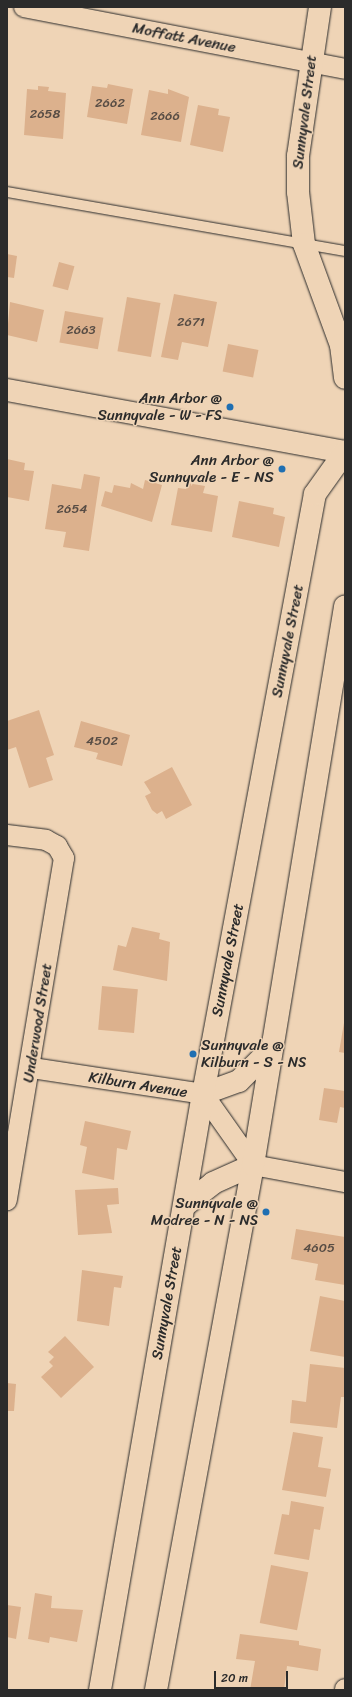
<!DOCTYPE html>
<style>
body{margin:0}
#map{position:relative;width:352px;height:1697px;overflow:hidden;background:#efd4b6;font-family:Sriracha,sans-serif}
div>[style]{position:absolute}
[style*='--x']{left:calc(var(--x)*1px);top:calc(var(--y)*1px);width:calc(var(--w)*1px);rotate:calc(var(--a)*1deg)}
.building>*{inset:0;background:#dcb18d;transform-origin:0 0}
.roads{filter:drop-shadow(0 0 1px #2b2b2b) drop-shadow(0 0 1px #2b2b2b)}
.lane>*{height:10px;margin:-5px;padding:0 5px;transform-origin:5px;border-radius:5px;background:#efd4b6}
.street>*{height:20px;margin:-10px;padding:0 10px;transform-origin:10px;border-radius:10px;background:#efd4b6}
.secondary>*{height:22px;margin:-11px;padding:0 11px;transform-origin:11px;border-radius:11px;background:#efd4b6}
.dots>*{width:11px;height:11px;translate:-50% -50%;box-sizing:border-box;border:2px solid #efd4b6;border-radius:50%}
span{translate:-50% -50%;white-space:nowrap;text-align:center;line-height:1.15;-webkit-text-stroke:3px #efd4b6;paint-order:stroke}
.number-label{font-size:13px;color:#574c44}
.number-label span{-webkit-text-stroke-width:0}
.street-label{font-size:15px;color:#2b2b2b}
.poi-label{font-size:15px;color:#2b2b2b}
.right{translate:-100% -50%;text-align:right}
.left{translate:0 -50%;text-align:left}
.frame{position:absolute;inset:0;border:8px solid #2b2b2b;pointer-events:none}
.scale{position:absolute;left:214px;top:1671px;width:74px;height:18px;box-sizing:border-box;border:2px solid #2b2b2b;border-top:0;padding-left:5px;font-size:12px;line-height:14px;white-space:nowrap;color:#2b2b2b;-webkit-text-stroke:3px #efd4b6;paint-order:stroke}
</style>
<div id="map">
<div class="building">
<div style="clip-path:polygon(108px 84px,133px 89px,127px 124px,87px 117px,92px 86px,107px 88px)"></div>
<div style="clip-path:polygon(38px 86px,49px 87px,48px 91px,66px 93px,63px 139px,24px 135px,27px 89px,38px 90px)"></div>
<div style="clip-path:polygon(168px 89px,189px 97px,181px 142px,141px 135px,149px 90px,168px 94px)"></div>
<div style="clip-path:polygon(198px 105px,219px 109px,218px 115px,230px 117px,223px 152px,190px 145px)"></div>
<div style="clip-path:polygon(7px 254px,17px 256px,14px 278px,7px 277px)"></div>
<div style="left:59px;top:262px;width:16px;height:25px;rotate:15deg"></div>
<div style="clip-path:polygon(174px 294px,217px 302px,208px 347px,182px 342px,178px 360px,161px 357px)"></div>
<div style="left:127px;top:297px;width:34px;height:55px;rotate:10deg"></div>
<div style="clip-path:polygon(10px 302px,44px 310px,37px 342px,7px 335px)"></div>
<div style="left:65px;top:311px;width:39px;height:32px;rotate:10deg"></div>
<div style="left:228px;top:344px;width:31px;height:28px;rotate:11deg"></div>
<div style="clip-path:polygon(7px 459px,25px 463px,24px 470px,34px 471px,29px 501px,7px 497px)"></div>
<div style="clip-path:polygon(84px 474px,100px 477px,89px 551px,63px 547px,66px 532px,45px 529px,52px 484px,81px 489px)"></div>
<div style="clip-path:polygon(145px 480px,162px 485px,152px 522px,101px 506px,105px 491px,112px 493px,114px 485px,130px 488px,131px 483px,143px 489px)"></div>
<div style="clip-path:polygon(187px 483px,205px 486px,203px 493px,218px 496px,212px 532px,171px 525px,178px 488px,186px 489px)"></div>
<div style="clip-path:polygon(239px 501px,274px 508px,273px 514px,285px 517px,279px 547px,232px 537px)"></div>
<div style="clip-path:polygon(39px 710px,54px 755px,46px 758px,53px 780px,29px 788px,16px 747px,7px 750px,7px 721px)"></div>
<div style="clip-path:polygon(81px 721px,130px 735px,122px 766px,96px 759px,98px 753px,74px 747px)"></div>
<div style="clip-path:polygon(172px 767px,192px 805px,166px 819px,162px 811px,157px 814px,152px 810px,145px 796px,151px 793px,144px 782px)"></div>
<div style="clip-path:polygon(132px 927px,160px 933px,159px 939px,170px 942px,167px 981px,113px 970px,118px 945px,126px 947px)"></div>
<div style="left:102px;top:986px;width:36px;height:44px;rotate:5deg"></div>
<div style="clip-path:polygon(344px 1023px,345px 1023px,345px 1053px,339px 1052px)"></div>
<div style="clip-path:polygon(324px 1088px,345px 1091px,345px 1108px,340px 1107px,337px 1123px,319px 1120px)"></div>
<div style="clip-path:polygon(85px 1121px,131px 1131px,127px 1150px,117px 1148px,114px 1180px,82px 1173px,87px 1147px,80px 1145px)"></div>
<div style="clip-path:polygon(118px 1188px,119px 1204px,107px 1205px,112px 1233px,78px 1235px,75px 1190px)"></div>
<div style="clip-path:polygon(296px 1229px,345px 1237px,345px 1285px,315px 1280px,318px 1264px,291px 1259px)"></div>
<div style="clip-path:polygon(82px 1270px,123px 1276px,121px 1288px,114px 1287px,109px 1326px,77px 1321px)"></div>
<div style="clip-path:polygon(320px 1296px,345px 1301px,345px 1357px,310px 1351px)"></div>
<div style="clip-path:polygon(65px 1336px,94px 1367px,61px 1398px,41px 1377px,53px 1366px,49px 1362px,54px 1357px,48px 1352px)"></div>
<div style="clip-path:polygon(310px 1364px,345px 1368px,345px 1397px,341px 1397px,337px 1428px,290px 1423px,292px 1400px,306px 1402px)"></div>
<div style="clip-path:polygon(7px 1383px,16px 1384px,14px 1411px,7px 1411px)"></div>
<div style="clip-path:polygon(293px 1432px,323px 1437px,318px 1467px,331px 1469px,326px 1497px,282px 1490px)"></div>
<div style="clip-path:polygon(291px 1501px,324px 1507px,320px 1530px,314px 1529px,309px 1560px,274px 1554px,282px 1514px,289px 1515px)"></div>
<div style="left:271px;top:1565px;width:38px;height:59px;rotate:11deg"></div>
<div style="clip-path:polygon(35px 1593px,52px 1596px,51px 1608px,83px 1610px,77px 1642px,50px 1637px,49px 1643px,28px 1639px)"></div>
<div style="clip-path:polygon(7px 1605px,21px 1607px,16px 1639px,7px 1637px)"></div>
<div style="clip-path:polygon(240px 1634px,299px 1641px,299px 1645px,321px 1649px,318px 1671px,287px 1666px,284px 1690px,250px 1690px,255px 1661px,236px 1659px)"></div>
</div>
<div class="roads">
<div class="lane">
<div style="--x:7;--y:192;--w:343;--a:9.9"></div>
</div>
<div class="street">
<div style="--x:24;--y:7;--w:327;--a:10.9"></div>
<div style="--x:7;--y:835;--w:39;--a:7"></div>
<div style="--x:46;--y:840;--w:13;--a:29"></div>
<div style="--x:57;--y:846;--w:14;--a:60"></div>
<div style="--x:64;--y:858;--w:347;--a:99.5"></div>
<div style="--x:32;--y:1068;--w:173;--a:8.6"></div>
<div style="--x:203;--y:1094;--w:87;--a:54.8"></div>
<div style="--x:253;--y:1165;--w:94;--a:10.5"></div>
<div style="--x:345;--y:1690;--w:1;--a:-90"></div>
</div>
<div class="secondary">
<div style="--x:320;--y:7;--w:151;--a:98.4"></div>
<div style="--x:298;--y:156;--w:36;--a:90"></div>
<div style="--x:298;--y:192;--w:52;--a:83.4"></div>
<div style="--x:304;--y:244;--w:108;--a:69.9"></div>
<div style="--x:341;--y:345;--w:33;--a:83"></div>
<div style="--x:7;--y:390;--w:344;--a:10.4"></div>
<div style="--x:203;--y:1094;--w:38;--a:-20"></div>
<div style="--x:239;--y:1081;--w:47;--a:-45"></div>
<div style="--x:184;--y:1206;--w:37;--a:-38"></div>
<div style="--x:213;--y:1183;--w:44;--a:-24.2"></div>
<div style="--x:100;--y:1690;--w:605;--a:-80.2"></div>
<div style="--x:203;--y:1094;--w:610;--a:-79.43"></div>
<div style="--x:315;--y:494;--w:52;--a:-54.5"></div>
<div style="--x:156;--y:1690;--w:534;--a:-79.53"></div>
<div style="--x:253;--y:1165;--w:566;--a:-80.64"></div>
</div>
</div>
<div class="dots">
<div style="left:230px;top:407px;background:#1f6fb2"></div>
<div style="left:282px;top:469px;background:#1f6fb2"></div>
<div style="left:193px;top:1054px;background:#1f6fb2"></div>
<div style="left:266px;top:1212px;background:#1f6fb2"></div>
</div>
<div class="number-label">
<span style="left:110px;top:103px">2662</span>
<span style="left:45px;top:114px">2658</span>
<span style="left:165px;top:116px">2666</span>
<span style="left:191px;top:322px">2671</span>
<span style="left:81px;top:330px">2663</span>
<span style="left:72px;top:509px">2654</span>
<span style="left:102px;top:741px">4502</span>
<span style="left:319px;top:1248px">4605</span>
</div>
<div class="street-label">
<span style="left:184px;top:38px;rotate:11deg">Moffatt Avenue</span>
<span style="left:305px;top:112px;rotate:-83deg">Sunnyvale Street</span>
<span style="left:288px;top:641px;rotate:-79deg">Sunnyvale Street</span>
<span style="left:228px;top:960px;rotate:-79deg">Sunnyvale Street</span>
<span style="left:38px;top:1023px;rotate:-81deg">Underwood Street</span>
<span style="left:138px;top:1085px;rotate:9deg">Kilburn Avenue</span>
<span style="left:167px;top:1303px;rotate:-80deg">Sunnyvale Street</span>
</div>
<div class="poi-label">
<span class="right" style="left:222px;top:407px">Ann Arbor @<br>Sunnyvale - W - FS</span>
<span class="right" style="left:274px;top:469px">Ann Arbor @<br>Sunnyvale - E - NS</span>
<span class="left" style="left:201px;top:1054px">Sunnyvale @<br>Kilburn - S - NS</span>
<span class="right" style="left:258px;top:1212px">Sunnyvale @<br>Modree - N - NS</span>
</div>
<div class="frame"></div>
<div class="scale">20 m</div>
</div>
